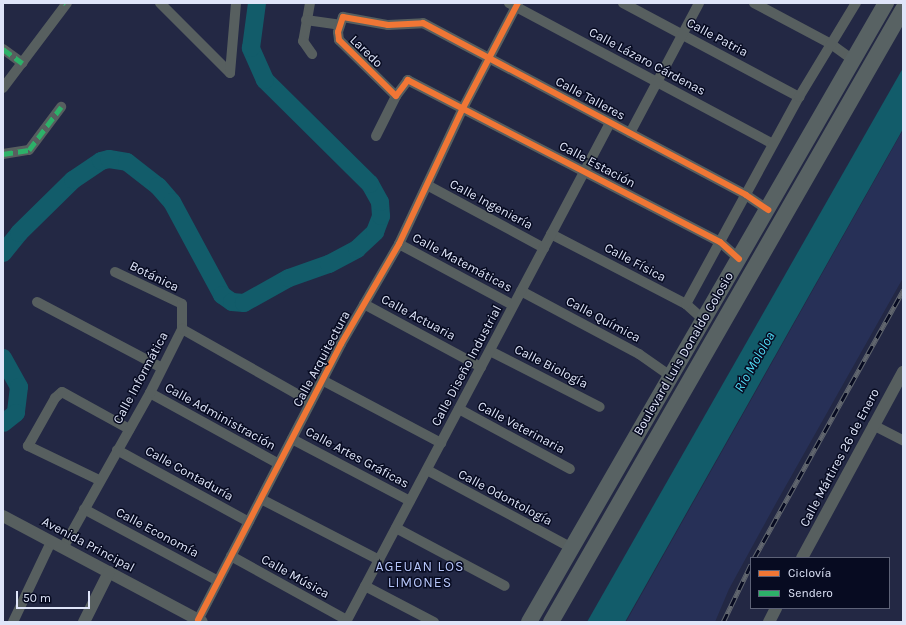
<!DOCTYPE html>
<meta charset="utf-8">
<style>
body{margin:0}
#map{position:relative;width:906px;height:625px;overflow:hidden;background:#232844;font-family:Karla,sans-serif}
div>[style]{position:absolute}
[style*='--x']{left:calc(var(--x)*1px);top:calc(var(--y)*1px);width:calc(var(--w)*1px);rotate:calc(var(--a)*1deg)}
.green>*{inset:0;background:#273057}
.water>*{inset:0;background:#125c6a}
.river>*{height:18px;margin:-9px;padding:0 9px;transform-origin:9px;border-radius:9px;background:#125c6a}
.minor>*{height:10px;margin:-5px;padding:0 5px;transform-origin:5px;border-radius:5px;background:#575f5f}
.tertiary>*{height:12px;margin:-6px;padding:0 6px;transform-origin:6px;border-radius:6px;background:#575f5f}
.primary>*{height:16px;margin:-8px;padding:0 8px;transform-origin:8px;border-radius:8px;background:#586263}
.rail>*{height:4.5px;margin-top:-2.25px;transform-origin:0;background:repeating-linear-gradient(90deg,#070b21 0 9px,#61666e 0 18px);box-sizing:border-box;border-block:1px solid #61666e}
.quiet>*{height:5px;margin-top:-2.5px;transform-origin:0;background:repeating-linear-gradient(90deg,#2db169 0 10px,transparent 0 15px)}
.cycleway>*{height:6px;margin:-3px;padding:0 3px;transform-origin:3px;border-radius:3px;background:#f07635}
span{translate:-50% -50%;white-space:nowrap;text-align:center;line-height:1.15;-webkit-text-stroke:3px #070b21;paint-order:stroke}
.street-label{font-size:13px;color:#dfe5f9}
.water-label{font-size:14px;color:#4fdbf4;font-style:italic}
.neighbourhood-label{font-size:14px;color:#b6c5f8;letter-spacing:1px}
.frame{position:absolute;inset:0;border:4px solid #dfe5f9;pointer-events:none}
.legend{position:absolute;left:750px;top:557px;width:140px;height:52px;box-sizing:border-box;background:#070b21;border:1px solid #5d6277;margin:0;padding:5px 7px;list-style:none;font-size:12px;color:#dfe5f9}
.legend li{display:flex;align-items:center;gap:8px;height:20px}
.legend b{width:20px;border:1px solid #5d6277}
.scale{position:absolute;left:16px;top:591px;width:74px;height:18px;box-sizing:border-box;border:2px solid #dfe5f9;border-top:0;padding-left:5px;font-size:12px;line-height:14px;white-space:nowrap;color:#dfe5f9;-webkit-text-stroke:3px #070b21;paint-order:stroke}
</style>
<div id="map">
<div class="green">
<div style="clip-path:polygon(903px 130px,903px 278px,775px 505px,729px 589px,715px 622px,626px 622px)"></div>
</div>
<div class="water">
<div style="clip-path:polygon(903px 68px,903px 129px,625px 622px,587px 622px)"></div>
</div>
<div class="river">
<div style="--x:3;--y:253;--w:26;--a:-51"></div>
<div style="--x:19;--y:233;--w:76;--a:-44.5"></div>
<div style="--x:73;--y:180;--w:34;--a:-34"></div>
<div style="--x:101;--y:161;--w:8;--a:-14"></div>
<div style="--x:109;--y:159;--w:18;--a:9"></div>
<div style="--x:127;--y:162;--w:39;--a:38"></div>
<div style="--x:158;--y:186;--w:21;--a:49"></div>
<div style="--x:172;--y:202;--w:106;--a:61.7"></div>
<div style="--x:222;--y:295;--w:12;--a:35"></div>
<div style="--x:232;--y:302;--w:12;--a:5"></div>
<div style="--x:244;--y:303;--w:51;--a:-29.1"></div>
<div style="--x:289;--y:278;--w:42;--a:-19.3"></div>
<div style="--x:329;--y:264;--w:32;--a:-28"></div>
<div style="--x:357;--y:249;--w:25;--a:-43"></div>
<div style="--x:375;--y:232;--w:17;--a:-69"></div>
<div style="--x:381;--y:216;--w:14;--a:-94"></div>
<div style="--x:380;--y:202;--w:21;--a:-119"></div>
<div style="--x:370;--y:184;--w:148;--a:-135.3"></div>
<div style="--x:265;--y:80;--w:35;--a:-114"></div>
<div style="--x:251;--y:48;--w:45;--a:-82.4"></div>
<div style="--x:3;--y:358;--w:33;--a:61"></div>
<div style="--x:19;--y:387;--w:26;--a:97"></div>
<div style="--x:16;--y:413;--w:16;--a:142"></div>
</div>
<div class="minor">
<div style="--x:160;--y:3;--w:99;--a:45"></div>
<div style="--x:310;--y:3;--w:39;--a:100"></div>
<div style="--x:303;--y:41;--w:16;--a:55"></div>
<div style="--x:509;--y:3;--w:299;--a:28.1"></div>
<div style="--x:623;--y:3;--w:200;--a:28.1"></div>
<div style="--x:754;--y:3;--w:87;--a:28"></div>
<div style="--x:831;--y:44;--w:29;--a:36"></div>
<div style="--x:306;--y:20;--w:34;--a:8"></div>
<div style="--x:3;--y:49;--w:24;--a:36"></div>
<div style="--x:230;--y:73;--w:70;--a:-85.1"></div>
<div style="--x:3;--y:88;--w:106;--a:-53"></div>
<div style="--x:630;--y:133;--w:147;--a:-62"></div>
<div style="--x:376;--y:136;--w:45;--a:-63.4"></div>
<div style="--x:3;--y:154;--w:26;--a:-9"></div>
<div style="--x:29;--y:150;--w:54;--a:-53.3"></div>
<div style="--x:427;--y:185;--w:133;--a:28.3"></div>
<div style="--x:551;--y:234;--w:152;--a:27.4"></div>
<div style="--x:686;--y:304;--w:24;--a:42"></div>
<div style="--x:399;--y:244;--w:129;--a:28.2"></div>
<div style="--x:739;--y:259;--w:25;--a:-138"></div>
<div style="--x:720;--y:242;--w:352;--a:-152.6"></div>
<div style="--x:408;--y:80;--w:20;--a:127"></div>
<div style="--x:396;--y:96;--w:80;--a:-135.5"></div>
<div style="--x:339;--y:40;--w:8;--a:-97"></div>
<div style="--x:338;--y:32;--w:16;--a:-72"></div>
<div style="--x:343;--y:17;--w:46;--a:10.1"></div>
<div style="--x:388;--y:25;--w:35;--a:-3"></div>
<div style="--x:423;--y:23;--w:366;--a:28"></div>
<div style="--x:746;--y:195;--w:27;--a:34"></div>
<div style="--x:115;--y:272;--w:74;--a:25.5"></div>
<div style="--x:182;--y:304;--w:25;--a:90"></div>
<div style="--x:521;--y:291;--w:134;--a:28.1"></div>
<div style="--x:639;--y:354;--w:39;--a:35"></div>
<div style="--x:37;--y:302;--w:141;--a:27.8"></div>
<div style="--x:364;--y:304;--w:133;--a:28.3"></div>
<div style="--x:686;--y:304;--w:236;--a:-61.4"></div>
<div style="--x:799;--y:97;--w:110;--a:-58.8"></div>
<div style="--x:490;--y:351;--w:123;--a:27"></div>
<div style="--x:322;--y:380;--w:135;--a:27.9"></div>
<div style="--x:150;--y:393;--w:147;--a:28.8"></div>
<div style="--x:459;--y:409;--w:126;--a:28.4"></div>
<div style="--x:873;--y:425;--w:34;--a:27"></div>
<div style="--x:292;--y:439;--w:133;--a:27.7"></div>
<div style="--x:117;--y:450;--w:150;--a:28.6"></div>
<div style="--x:427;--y:470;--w:165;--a:28.3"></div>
<div style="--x:99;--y:480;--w:79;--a:-154.4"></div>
<div style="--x:28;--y:446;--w:55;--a:-60.6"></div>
<div style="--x:55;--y:398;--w:9;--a:-41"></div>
<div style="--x:62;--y:392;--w:77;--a:28.9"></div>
<div style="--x:261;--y:499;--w:133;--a:27.3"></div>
<div style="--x:84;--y:509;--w:152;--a:28.2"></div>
<div style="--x:396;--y:528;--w:123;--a:28"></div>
<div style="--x:63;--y:548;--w:178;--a:-60.7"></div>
<div style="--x:150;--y:393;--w:72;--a:-63.4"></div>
<div style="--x:182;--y:329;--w:148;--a:29.5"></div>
<div style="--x:231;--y:556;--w:132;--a:28.9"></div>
<div style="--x:365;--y:586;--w:78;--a:27.6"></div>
<div style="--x:198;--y:620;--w:311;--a:-62.6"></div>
<div style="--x:341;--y:344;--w:116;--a:-59.9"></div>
<div style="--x:399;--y:244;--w:150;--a:-64.8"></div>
<div style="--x:463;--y:108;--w:119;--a:-62.4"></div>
<div style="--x:13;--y:622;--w:89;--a:-64.6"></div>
<div style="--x:346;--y:622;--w:565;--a:-62.12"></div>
</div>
<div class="tertiary">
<div style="--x:3;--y:516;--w:225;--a:28"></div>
<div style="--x:802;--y:558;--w:212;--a:-61.5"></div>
<div style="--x:84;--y:622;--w:56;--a:-63.4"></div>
<div style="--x:769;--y:622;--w:16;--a:-63"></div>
</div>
<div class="primary">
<div style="--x:529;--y:622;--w:715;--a:-60.03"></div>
<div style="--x:551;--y:622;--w:707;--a:-60.13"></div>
</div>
<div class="rail">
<div style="--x:754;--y:558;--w:307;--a:-60.9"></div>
<div style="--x:723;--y:622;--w:64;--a:-64.2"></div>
</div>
<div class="quiet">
<div style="--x:65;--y:3;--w:1;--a:45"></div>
<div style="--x:3;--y:49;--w:24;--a:36"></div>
<div style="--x:3;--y:154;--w:26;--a:-9"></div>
<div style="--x:29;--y:150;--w:54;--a:-53.3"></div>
</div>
<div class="cycleway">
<div style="--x:739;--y:259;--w:25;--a:-138"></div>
<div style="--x:720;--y:242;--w:352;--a:-152.6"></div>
<div style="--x:408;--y:80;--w:20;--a:127"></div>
<div style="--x:396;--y:96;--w:80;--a:-135.5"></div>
<div style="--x:339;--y:40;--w:8;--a:-97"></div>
<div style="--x:338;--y:32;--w:16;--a:-72"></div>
<div style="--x:343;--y:17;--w:46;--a:10.1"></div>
<div style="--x:388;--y:25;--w:35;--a:-3"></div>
<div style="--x:423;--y:23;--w:366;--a:28"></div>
<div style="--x:746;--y:195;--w:27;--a:34"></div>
<div style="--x:198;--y:620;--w:311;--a:-62.6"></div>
<div style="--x:341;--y:344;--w:116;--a:-59.9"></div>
<div style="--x:399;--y:244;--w:150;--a:-64.8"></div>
<div style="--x:463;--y:108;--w:119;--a:-62.4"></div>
</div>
<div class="street-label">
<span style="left:717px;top:38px;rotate:28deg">Calle Patria</span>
<span style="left:366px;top:52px;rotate:44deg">Laredo</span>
<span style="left:647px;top:62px;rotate:28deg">Calle Lázaro Cárdenas</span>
<span style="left:590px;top:99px;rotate:28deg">Calle Talleres</span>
<span style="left:597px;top:165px;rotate:28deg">Calle Estación</span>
<span style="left:491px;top:205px;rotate:28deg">Calle Ingeniería</span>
<span style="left:462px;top:263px;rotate:28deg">Calle Matemáticas</span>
<span style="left:635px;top:263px;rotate:28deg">Calle Física</span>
<span style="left:154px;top:277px;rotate:26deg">Botánica</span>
<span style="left:418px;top:318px;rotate:28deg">Calle Actuaria</span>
<span style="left:603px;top:320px;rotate:28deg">Calle Química</span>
<span style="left:684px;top:354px;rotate:-60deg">Boulevard Luis Donaldo Colosio</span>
<span style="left:322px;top:359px;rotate:-62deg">Calle Arquitectura</span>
<span style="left:467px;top:366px;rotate:-62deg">Calle Diseño Industrial</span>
<span style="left:551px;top:367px;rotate:27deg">Calle Biología</span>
<span style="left:141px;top:378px;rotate:-62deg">Calle Informática</span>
<span style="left:220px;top:417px;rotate:29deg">Calle Administración</span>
<span style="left:521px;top:428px;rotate:28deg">Calle Veterinaria</span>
<span style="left:357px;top:458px;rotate:28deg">Calle Artes Gráficas</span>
<span style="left:840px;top:458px;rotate:-62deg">Calle Mártires 26 de Enero</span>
<span style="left:189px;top:474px;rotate:29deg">Calle Contaduría</span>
<span style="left:505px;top:498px;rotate:28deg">Calle Odontología</span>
<span style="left:157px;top:533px;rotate:28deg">Calle Economía</span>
<span style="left:88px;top:545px;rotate:28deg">Avenida Principal</span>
<span style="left:295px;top:577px;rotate:29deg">Calle Música</span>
</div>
<div class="water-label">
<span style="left:755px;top:362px;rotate:-60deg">Río Mololoa</span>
</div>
<div class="neighbourhood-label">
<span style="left:420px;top:575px">AGEUAN LOS<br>LIMONES</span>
</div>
<div class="frame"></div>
<ul class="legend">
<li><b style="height:5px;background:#f07635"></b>Ciclovía</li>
<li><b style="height:5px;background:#2db169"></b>Sendero</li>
</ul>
<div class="scale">50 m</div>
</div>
